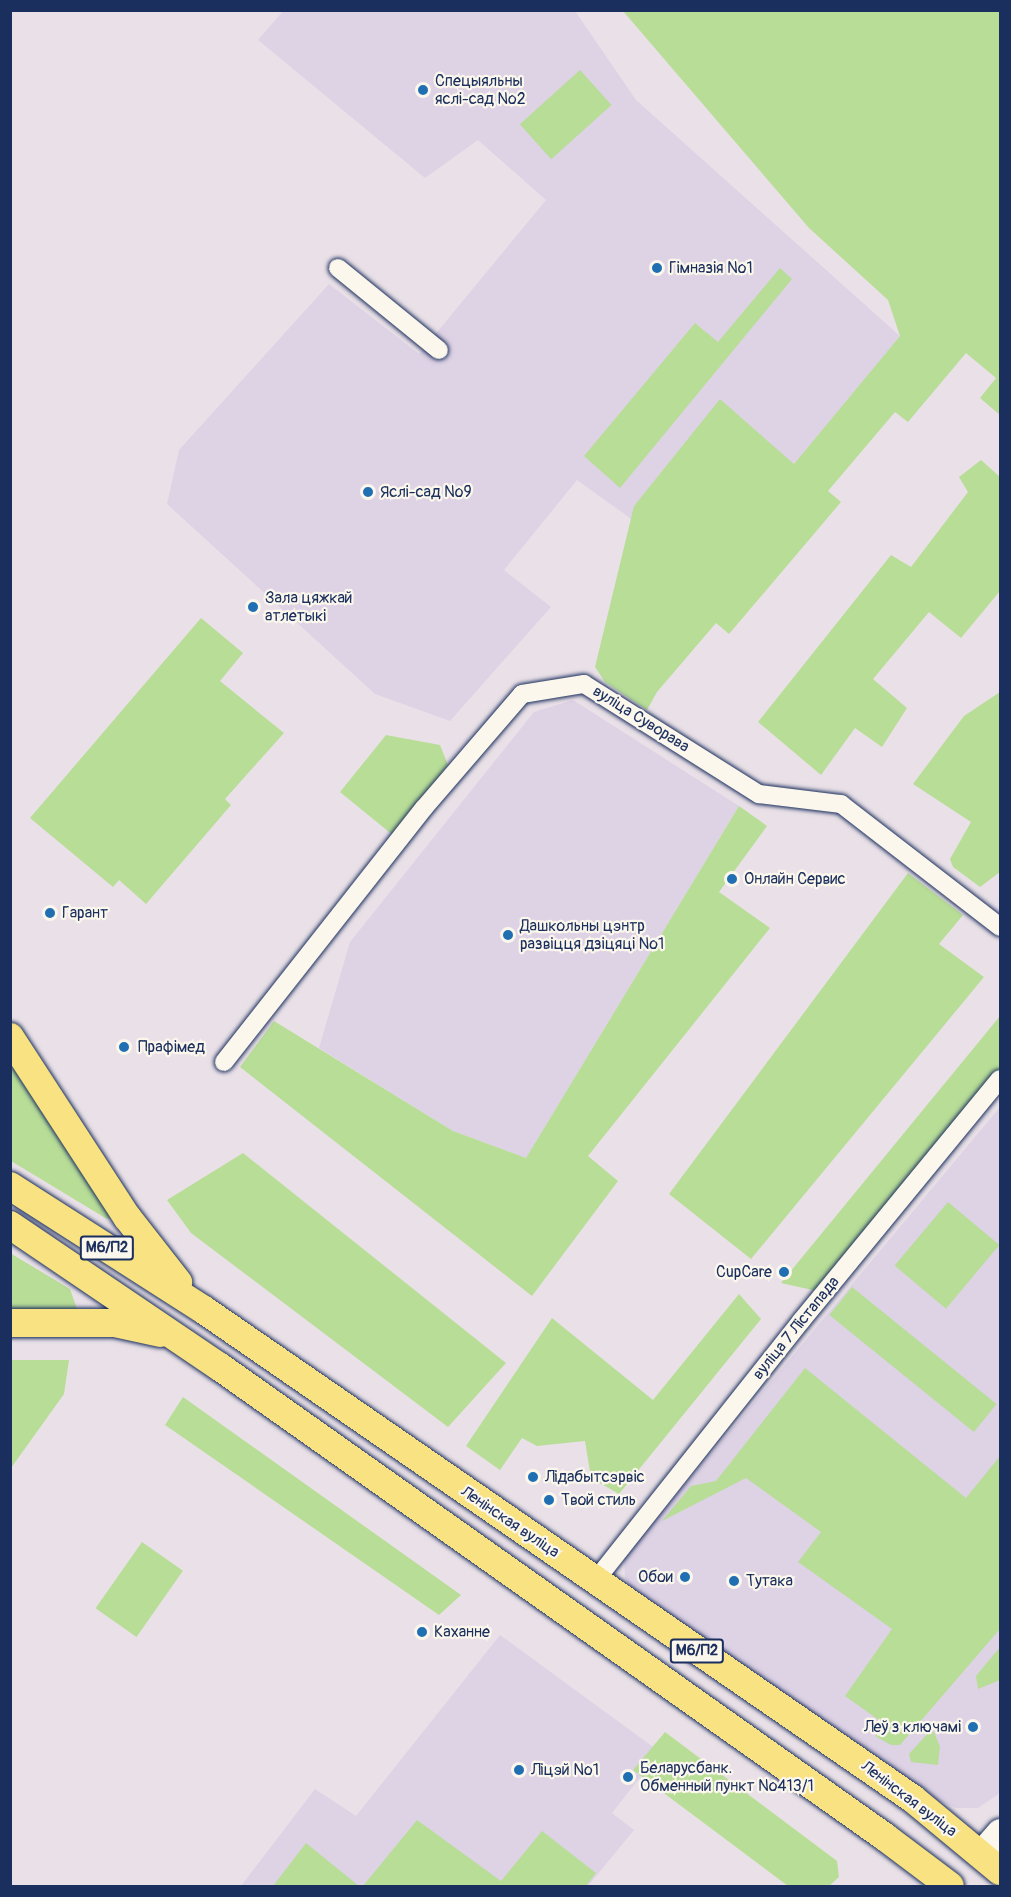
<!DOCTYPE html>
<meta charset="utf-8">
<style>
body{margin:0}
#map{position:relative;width:1011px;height:1897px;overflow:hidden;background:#eae1e8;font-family:Pangolin,sans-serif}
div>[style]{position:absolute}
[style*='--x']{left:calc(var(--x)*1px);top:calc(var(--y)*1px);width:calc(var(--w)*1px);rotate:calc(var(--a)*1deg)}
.built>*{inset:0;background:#ded2e5}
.green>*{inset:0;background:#b8dd97;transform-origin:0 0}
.roads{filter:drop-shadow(0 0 2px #1b2f5e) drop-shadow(0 0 2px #1b2f5e)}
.street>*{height:18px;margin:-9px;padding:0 9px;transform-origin:9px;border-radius:9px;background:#fbf7ec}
.secondary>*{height:26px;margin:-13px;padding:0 13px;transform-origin:13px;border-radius:13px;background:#fbf7ec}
.primary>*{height:28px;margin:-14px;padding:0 14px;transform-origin:14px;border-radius:14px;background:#f8e281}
.dots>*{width:16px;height:16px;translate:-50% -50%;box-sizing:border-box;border:3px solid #fbf7ec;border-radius:50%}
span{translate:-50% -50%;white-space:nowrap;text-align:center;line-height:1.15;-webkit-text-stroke:4.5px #fbf7ec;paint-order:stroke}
.shield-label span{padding:2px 4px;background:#fbf7ec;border:2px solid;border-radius:4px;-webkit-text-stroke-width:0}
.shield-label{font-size:15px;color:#1b2f5e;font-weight:700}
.poi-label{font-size:16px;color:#1b2f5e}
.left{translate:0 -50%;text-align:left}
.right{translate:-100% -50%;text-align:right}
.street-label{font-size:16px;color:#1b2f5e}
.frame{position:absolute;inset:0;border:12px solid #1b2f5e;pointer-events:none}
</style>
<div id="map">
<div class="built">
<div style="clip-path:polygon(283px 11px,575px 11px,636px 100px,900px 336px,705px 572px,577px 480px,504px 570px,551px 607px,450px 721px,375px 694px,167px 504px,179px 450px,329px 284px,419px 354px,546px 200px,478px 140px,425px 178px,258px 40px)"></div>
<div style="clip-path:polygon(573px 700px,739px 806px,526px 1158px,453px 1131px,319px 1048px,350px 942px,534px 712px)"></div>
<div style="clip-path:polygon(1000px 1107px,1000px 1793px,978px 1808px,956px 1808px,933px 1798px,633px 1591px,625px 1578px,624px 1558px)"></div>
<div style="clip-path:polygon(500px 1635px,660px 1752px,612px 1813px,634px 1830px,588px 1886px,241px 1886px,315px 1789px,356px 1816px)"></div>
</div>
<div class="green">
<div style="clip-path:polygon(623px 11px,1000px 11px,1000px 415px,980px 398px,996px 378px,966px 353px,908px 422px,895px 412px,828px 491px,841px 502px,791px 561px,729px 634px,716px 623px,657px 692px,647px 710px,605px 682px,595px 667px,634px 506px,720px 399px,794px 464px,900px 336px,888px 300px,809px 228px)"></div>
<div style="left:580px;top:70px;width:47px;height:81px;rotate:48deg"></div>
<div style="clip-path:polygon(780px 268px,792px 279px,620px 488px,584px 456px,695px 323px,718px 342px)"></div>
<div style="clip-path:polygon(981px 460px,1000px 477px,1000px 591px,961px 638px,929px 612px,873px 679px,907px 708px,882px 747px,855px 728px,821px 775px,758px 722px,891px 555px,911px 567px,968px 492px,959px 477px)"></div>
<div style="clip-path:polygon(201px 618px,243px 653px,220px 681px,284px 733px,225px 799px,231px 805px,146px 904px,119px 880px,113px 887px,30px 818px)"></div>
<div style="clip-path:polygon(1000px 692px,1000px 872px,980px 887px,953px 867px,950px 859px,971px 822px,913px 784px,964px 716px)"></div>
<div style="clip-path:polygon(386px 735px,440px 745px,448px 765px,394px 836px,340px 792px)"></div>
<div style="clip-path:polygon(739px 806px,767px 826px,719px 892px,770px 928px,588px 1156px,618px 1181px,532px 1296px,240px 1067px,274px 1021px,453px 1131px,526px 1158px)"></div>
<div style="clip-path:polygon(908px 873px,963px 915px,939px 944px,984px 977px,751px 1259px,669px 1194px)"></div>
<div style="clip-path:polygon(1000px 1016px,1000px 1074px,817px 1291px,781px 1283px)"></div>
<div style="clip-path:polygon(10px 1055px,115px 1217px,107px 1219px,11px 1161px)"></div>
<div style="clip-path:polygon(243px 1153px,506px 1363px,448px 1427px,191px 1233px,167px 1200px)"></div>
<div style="left:948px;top:1202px;width:67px;height:83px;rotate:40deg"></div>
<div style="clip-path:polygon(10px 1253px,70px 1289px,77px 1309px,11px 1309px)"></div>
<div style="left:852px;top:1287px;width:186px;height:36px;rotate:39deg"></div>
<div style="clip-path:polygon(739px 1294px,761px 1319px,619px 1494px,591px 1478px,585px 1441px,537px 1446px,522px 1438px,500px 1470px,466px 1446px,552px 1318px,653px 1400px)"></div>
<div style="clip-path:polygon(11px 1360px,69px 1360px,64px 1394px,11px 1468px)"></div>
<div style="clip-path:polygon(805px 1368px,966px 1498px,1000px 1456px,1000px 1629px,900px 1745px,891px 1745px,875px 1736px,883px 1723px,845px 1696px,892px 1629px,798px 1562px,821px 1532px,746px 1478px,662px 1521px,691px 1486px,716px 1481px)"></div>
<div style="clip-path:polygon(183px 1397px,461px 1595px,439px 1615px,165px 1425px)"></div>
<div style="left:142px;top:1542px;width:50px;height:81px;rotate:35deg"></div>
<div style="clip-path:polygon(1000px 1647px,1000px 1680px,978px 1689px,976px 1676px)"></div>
<div style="clip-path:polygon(665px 1732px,837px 1861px,839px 1877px,829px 1886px,788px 1886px,633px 1770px)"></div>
<div style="clip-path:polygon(929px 1732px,934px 1732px,940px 1747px,938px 1765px,911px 1762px,909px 1754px)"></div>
<div style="clip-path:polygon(417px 1820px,501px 1881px,542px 1831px,596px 1873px,586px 1886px,363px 1886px)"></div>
<div style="clip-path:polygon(306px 1843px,359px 1886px,273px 1886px)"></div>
</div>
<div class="roads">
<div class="street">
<div style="--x:338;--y:268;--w:130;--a:39.1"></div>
<div style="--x:224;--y:1062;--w:323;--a:-51.8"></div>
<div style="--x:424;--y:808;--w:150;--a:-49.3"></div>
<div style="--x:522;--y:694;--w:63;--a:-9.2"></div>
<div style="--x:584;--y:684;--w:207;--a:32.2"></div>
<div style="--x:759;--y:794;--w:83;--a:7"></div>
<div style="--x:841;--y:804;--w:201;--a:37.7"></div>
<div style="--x:595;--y:1581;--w:332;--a:-51.6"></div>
<div style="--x:801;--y:1321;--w:313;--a:-50.6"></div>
</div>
<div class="secondary">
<div style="--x:981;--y:1854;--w:29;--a:-49"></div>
</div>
<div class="primary">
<div style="--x:10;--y:1037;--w:215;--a:57"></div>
<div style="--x:127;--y:1217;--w:83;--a:51.9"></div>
<div style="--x:10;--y:1186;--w:230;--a:32.6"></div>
<div style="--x:204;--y:1310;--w:861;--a:34.59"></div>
<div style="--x:913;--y:1799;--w:113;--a:39.6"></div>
<div style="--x:10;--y:1225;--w:254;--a:34.1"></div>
<div style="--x:220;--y:1367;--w:814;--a:35.25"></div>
<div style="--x:885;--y:1837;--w:81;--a:37"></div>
<div style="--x:10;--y:1323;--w:105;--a:0"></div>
<div style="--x:115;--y:1323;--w:46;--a:12.5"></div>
</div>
</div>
<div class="dots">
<div style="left:423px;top:90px;background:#1f6fb2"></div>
<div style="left:657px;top:268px;background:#1f6fb2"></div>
<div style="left:368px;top:492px;background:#1f6fb2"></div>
<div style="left:253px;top:607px;background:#1f6fb2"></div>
<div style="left:732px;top:879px;background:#1f6fb2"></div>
<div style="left:50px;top:913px;background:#1f6fb2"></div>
<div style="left:508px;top:935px;background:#1f6fb2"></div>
<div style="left:124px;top:1047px;background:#1f6fb2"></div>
<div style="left:784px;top:1272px;background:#1f6fb2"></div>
<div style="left:533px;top:1477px;background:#1f6fb2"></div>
<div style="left:549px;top:1500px;background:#1f6fb2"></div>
<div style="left:685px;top:1577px;background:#1f6fb2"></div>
<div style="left:734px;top:1581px;background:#1f6fb2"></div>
<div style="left:422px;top:1632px;background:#1f6fb2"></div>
<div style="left:973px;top:1727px;background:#1f6fb2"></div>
<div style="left:519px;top:1770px;background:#1f6fb2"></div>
<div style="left:628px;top:1777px;background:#1f6fb2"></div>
</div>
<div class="shield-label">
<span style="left:107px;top:1248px">М6/П2</span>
<span style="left:697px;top:1651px">М6/П2</span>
</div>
<div class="poi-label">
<span class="left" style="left:435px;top:90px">Спецыяльны<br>яслі-сад №2</span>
<span class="left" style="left:669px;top:268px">Гімназія №1</span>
<span class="left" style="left:380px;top:492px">Яслі-сад №9</span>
<span class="left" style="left:265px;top:607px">Зала цяжкай<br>атлетыкі</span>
<span class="left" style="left:744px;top:879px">Онлайн Сервис</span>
<span class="left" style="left:62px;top:913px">Гарант</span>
<span class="left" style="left:520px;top:935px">Дашкольны цэнтр<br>развіцця дзіцяці №1</span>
<span class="left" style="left:138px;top:1047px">Прафімед</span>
<span class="right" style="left:772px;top:1272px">CupCare</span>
<span class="left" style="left:545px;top:1477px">Лідабытсэрвіс</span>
<span class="left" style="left:561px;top:1500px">Твой стиль</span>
<span class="right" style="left:673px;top:1577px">Обои</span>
<span class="left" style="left:746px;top:1581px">Тутака</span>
<span class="left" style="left:434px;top:1632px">Каханне</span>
<span class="right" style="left:961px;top:1727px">Леў з ключамі</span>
<span class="left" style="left:640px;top:1777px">Беларусбанк.<br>Обменный пункт №413/1</span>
<span class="left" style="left:531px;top:1770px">Ліцэй №1</span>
</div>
<div class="street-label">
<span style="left:641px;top:719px;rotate:32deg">вуліца Суворава</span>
<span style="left:796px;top:1328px;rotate:-51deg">вуліца 7 Лістапада</span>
<span style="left:510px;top:1522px;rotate:34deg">Ленінская вуліца</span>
<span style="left:909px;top:1799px;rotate:37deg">Ленінская вуліца</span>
</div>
<div class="frame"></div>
</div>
